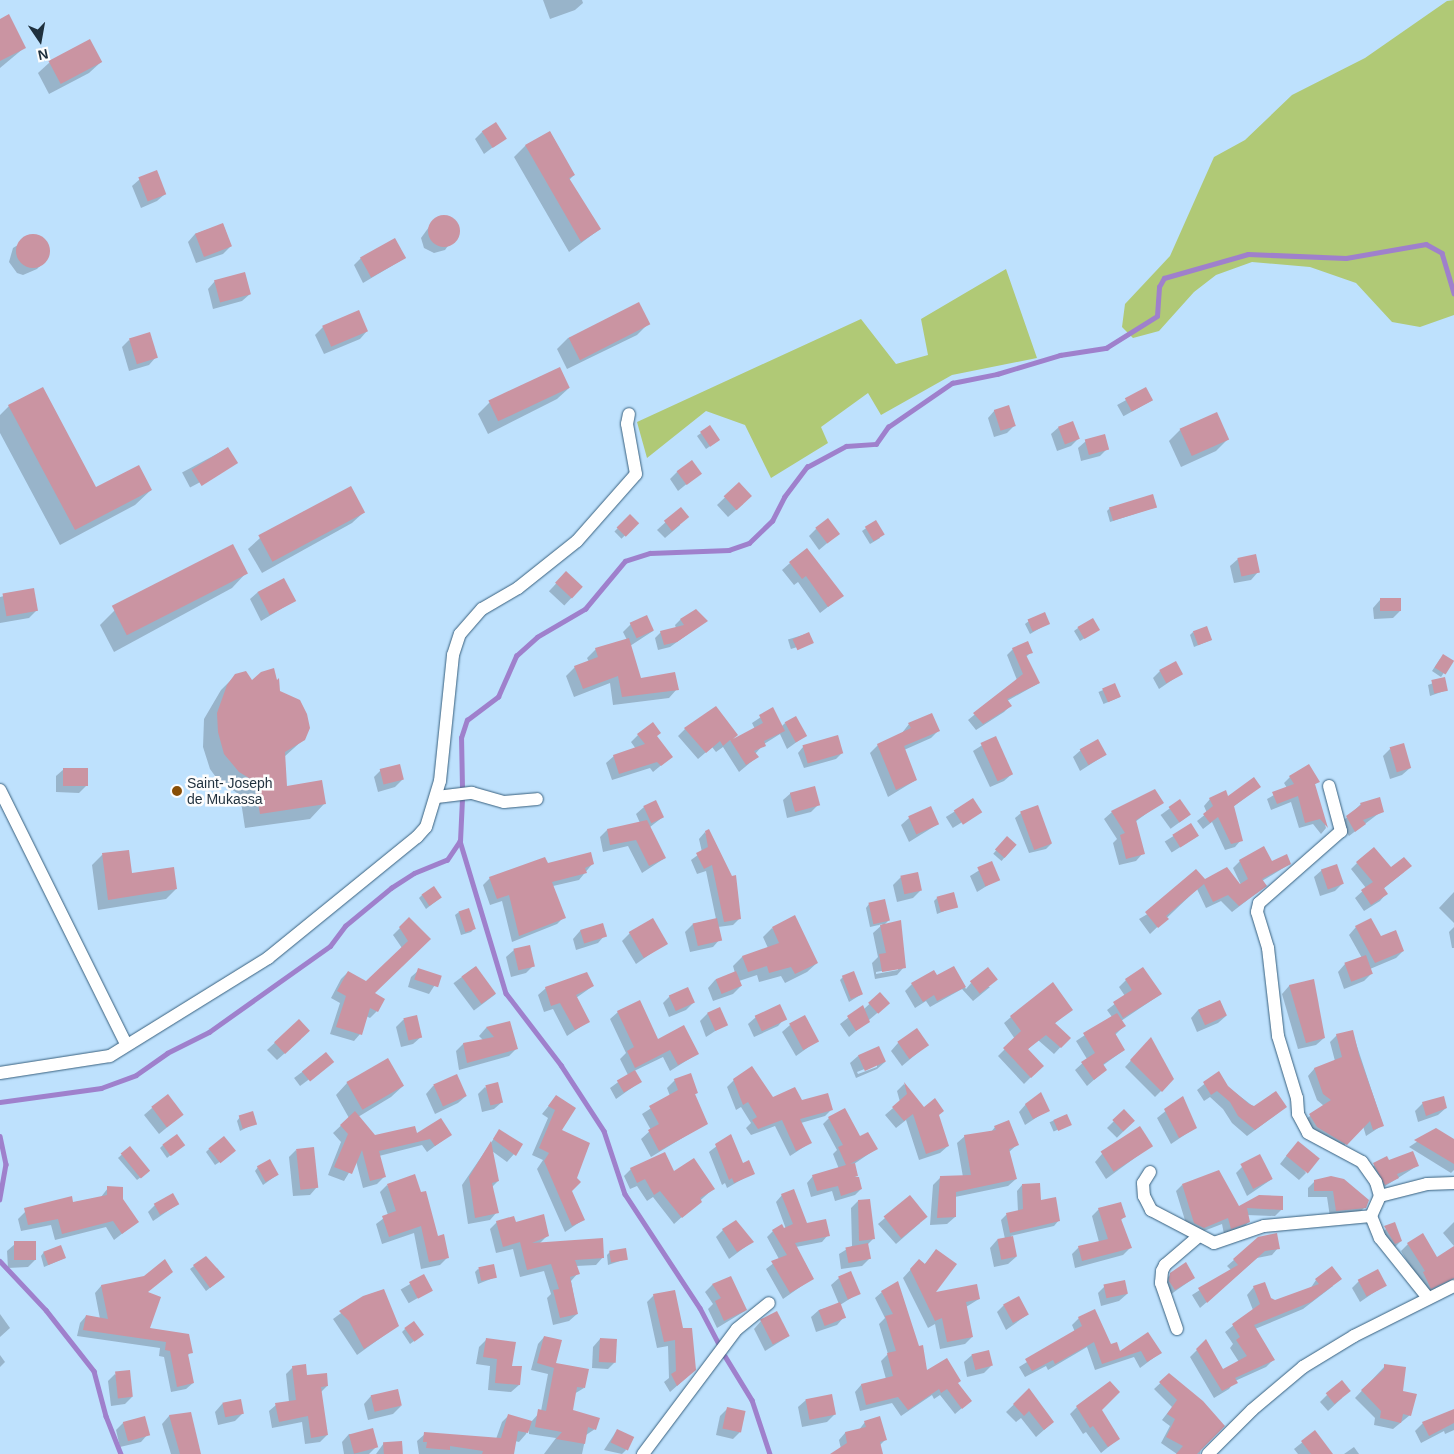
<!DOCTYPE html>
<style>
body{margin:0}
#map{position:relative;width:1454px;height:1454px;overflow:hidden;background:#bee1fd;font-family:Arial,sans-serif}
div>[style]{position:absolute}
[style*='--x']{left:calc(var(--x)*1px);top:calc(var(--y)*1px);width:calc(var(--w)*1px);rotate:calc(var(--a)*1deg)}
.green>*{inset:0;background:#b0c976}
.shadow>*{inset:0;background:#0003;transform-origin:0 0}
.stream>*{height:4.5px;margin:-2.25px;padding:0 2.25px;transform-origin:2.25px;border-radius:2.25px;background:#9f80cc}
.building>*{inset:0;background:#ca94a2;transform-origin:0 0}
.round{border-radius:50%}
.roads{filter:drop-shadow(0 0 1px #38607e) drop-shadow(0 0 1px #38607e)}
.minor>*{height:12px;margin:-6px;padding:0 6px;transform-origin:6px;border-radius:6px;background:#fff}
.dots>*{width:14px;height:14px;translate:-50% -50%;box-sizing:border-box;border:2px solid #fdfdfd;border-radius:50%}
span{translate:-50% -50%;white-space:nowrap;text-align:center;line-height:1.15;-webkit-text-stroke:5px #fdfdfd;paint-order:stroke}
.poi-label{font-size:14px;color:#1f303d}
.left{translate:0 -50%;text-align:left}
.north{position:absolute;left:15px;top:15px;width:50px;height:50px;-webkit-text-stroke:4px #fdfdfd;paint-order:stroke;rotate:168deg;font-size:14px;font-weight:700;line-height:20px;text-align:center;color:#1f303d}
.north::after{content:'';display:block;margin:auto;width:18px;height:22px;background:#1f303d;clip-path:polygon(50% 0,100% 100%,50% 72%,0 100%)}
</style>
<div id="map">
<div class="green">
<div style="clip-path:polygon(1454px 0,1454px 315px,1420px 327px,1392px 322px,1356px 283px,1310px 267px,1252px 262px,1216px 275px,1194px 292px,1159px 331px,1133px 338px,1122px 327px,1125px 304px,1170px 256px,1214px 157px,1245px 140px,1292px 95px,1365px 58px,1447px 1px)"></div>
<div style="clip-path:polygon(1006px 269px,1037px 358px,952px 375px,881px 415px,868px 393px,821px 427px,828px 443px,771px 478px,745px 425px,706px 411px,647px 458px,637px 422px,861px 319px,896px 364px,928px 355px,921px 319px)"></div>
</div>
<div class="shadow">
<div style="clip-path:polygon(543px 0,582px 0,583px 3px,575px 10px,550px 19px)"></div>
<div style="clip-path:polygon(0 20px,24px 48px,0 68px)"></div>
<div style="clip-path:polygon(50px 62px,101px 62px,89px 73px,49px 94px,38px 73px)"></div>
<div style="clip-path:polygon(482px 132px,505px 138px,484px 154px,475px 139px)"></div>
<div style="clip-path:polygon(550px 132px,574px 175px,569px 180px,600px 229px,569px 252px,514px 157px,525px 146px)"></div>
<div style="clip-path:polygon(140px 179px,165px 194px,157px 201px,141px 208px,132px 186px)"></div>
<div style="clip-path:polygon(445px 216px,455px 221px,458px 232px,445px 250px,434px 253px,424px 248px,421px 238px,434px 220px)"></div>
<div style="clip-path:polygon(223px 224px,231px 246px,223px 254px,196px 263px,188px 242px,195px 234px)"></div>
<div style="clip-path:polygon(34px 235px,40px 237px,48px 248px,44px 262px,37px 269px,23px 275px,17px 273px,9px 262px,13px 248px)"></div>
<div style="clip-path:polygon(361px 258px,405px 258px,363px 283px,354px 265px)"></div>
<div style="clip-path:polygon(215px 281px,250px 294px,242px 301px,213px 309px,208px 289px)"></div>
<div style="clip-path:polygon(648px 324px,637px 335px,567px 369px,557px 349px,568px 338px)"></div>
<div style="clip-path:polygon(323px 327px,367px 331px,360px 339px,324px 354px,315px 335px)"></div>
<div style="clip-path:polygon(129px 340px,156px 357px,149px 365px,129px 371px,122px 347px)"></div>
<div style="clip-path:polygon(559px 369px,569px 388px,557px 399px,488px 434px,478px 414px,489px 403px)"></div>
<div style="left:1146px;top:389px;width:13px;height:33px;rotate:61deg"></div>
<div style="clip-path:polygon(9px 406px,96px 489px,151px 490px,135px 505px,60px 545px,0 433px,0 415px)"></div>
<div style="clip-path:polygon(995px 410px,1014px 426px,1007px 433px,994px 437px,988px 418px)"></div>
<div style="clip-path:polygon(1059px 427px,1078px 439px,1071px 446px,1057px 451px,1051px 434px)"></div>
<div style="clip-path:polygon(1180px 430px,1228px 439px,1216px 451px,1181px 467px,1169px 441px)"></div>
<div style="clip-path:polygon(701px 433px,719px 440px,706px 449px,697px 436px)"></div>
<div style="clip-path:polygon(1086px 441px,1107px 449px,1100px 456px,1081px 461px,1078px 448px)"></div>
<div style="left:228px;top:448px;width:17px;height:52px;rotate:62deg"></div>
<div style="clip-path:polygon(677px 472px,700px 473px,678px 491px,670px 479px)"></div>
<div style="clip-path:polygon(739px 484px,743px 504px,728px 517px,717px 505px)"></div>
<div style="clip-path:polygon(1156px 507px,1110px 522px,1107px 511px,1110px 508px)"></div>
<div style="clip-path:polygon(680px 509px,680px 525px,665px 538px,657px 530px)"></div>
<div style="clip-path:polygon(364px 512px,352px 523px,262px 573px,248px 549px,260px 538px)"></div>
<div style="left:630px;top:516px;width:10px;height:22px;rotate:45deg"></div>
<div style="clip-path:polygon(875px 522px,880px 538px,870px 544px,862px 531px)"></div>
<div style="clip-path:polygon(816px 529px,838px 534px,819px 550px,809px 536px)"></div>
<div style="clip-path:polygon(1238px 559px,1258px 572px,1251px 580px,1234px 583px,1230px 566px)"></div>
<div style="clip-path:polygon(790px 563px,842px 596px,820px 613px,798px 582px,794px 585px,782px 570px)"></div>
<div style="clip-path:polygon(247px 572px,232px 588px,114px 652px,100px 625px,115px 610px)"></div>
<div style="left:566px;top:573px;width:21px;height:25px;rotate:43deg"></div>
<div style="clip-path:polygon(33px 589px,37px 610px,29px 618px,0 623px,0 597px)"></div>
<div style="clip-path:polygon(258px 592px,294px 601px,261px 621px,250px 599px)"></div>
<div style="clip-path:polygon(1380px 600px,1400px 611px,1393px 618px,1374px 619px,1373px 608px)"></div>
<div style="clip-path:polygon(696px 610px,706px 621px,670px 647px,658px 650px,655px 638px,661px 632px,676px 628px,675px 625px,680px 620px)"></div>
<div style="clip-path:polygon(1029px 621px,1049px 623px,1030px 634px,1025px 624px)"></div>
<div style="clip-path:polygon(631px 624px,653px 631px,630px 646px,640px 679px,677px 689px,669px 698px,613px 705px,610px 683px,574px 697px,566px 676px,575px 667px,589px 662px,587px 658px,596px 649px,627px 640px,623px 632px)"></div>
<div style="clip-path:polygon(1078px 628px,1098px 630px,1080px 641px,1074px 631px)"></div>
<div style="clip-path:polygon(1193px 632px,1211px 640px,1194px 647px,1190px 635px)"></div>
<div style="left:809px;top:633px;width:10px;height:22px;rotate:73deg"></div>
<div style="clip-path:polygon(1013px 649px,1031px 652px,1026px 657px,1039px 683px,1007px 701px,1010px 706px,1004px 712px,976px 730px,968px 720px,1017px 680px,1007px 655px)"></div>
<div style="clip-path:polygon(1440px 659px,1452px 661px,1441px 677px,1432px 671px)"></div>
<div style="clip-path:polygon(1160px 671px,1181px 674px,1159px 689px,1153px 678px)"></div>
<div style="clip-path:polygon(236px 675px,252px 682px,304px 739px,284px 757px,285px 787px,324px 804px,310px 819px,245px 828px,240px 795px,218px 780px,210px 769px,203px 747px,204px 719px,221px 690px)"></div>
<div style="clip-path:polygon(1444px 679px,1447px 690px,1430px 696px,1428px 685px)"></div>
<div style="left:1115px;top:685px;width:13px;height:18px;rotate:67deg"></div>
<div style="clip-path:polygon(773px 709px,781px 727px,785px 723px,805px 736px,787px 749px,780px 734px,764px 744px,755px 754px,757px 757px,739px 772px,723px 747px,716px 752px,712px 747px,698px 759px,678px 736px,685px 729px,736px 735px,730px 741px,755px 729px,752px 723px)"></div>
<div style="clip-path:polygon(909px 724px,938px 731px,931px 738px,904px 750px,916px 780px,888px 797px,870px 753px,878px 745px,902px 733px)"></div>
<div style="clip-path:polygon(638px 735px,656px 737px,671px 757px,653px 772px,650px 768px,612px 780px,606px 763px,614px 756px,636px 749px,631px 742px)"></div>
<div style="clip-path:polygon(995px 737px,1012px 774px,1004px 781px,990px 787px,973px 751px)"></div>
<div style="clip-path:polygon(803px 747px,842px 753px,836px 759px,804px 768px,798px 753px)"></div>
<div style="clip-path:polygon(1390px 749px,1410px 768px,1402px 775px,1390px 779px,1383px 756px)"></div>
<div style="clip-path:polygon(1081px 750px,1105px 755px,1080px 771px,1073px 757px)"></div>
<div style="clip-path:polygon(64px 769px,86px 786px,79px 793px,56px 792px,56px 776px)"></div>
<div style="clip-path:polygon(381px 770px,403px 779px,395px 787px,378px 792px,374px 777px)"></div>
<div style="clip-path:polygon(1290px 777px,1318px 782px,1314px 785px,1326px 828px,1321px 834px,1313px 824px,1299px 828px,1291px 802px,1271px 810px,1267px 799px,1287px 788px,1284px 783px)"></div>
<div style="clip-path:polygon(1259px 787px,1233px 807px,1241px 840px,1235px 847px,1225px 850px,1212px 822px,1203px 829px,1197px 821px,1207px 813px,1204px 806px,1210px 799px,1228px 797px)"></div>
<div style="clip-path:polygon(791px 793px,818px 805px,811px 812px,787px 818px,783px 800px)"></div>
<div style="left:973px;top:800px;width:13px;height:32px;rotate:58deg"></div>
<div style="left:1180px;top:801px;width:17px;height:24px;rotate:54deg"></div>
<div style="clip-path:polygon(1162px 802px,1135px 822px,1143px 853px,1136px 861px,1119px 865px,1113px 843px,1117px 839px,1104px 819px,1112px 812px)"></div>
<div style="clip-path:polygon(1361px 804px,1382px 811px,1349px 836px,1341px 823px)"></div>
<div style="clip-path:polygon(644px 807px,663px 817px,650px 827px,665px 858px,642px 873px,628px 846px,603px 852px,600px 837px,607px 830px,640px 823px,636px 814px)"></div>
<div style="clip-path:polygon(930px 808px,938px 824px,909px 842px,901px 825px,909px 818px)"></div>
<div style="clip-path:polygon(1021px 813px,1051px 844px,1046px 849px,1029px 853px,1015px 818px)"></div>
<div style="left:1191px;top:825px;width:13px;height:31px;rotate:58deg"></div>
<div style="clip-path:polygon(705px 832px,740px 918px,733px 925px,718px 927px,720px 939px,713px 947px,690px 952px,685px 932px,693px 924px,716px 919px,706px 871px,697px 874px,691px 860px,702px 852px,699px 839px)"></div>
<div style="left:1007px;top:838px;width:11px;height:21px;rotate:41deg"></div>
<div style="clip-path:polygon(128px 852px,130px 875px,176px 889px,166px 899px,98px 910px,92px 865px,102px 855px)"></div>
<div style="clip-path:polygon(1240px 861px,1290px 864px,1262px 881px,1258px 892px,1232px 912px,1221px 901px,1206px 908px,1197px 889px,1150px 934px,1139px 919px,1204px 881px,1241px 885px,1233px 868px)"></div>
<div style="clip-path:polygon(593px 863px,579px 880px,553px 886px,564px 917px,557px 924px,512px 942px,502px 901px,490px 905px,483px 885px,490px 878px,547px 864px)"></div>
<div style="clip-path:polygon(991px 863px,998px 879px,977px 892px,970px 876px)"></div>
<div style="clip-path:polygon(1357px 863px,1404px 872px,1383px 889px,1386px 894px,1380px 901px,1364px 911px,1355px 898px,1366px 888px,1351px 869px)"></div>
<div style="clip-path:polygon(1322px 870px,1342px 884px,1335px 891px,1320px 896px,1314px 877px)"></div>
<div style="clip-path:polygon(901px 877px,920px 891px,913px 898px,897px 902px,893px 885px)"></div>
<div style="clip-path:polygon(1454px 892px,1454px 923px,1439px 908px)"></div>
<div style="clip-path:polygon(422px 895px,440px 898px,426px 909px,419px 898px)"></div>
<div style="clip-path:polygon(937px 898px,957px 906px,937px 914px,934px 901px)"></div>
<div style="clip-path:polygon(evenodd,869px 904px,889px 920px,883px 926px,904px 967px,897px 975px,875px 979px,872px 963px,878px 957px,873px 933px,883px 924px,870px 927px,866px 908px,869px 904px,898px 968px,898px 970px,876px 974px,876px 972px,898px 968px)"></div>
<div style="clip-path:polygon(459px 912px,475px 928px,471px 932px,461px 935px,455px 915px)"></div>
<div style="clip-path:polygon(409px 919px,429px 939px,373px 993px,377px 1011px,370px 1018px,366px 1016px,360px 1034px,354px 1041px,330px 1034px,340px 1003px,331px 998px,341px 979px,348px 972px,367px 983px,402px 948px,393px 935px)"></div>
<div style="clip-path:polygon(602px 924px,605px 935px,598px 943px,576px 950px,573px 939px,580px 931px)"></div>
<div style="clip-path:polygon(1356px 927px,1403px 951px,1396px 958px,1370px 969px,1371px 974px,1364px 981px,1344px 989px,1338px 972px,1345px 964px,1362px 958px,1349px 935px)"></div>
<div style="clip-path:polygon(1454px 927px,1454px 948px,1452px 948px,1449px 932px)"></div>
<div style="clip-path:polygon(772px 928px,817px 963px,807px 972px,785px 983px,781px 976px,759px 982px,757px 975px,739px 981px,741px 986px,733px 994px,713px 1001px,708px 988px,715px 980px,735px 973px,733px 966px,742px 957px,768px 948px,763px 937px)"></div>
<div style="clip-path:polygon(630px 933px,666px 943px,636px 964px,622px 941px)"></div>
<div style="clip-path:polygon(514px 950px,533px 966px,526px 973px,511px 977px,506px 957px)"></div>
<div style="left:475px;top:967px;width:34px;height:27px;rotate:53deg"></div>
<div style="clip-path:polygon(953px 968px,966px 989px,971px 983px,990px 987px,973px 1001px,962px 989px,930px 1007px,926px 1001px,915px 1008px,905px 991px,912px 984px,937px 977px)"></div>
<div style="clip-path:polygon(419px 970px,440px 977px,429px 994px,408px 987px,411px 977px)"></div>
<div style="clip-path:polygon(843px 977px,862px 994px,849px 1002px,840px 980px)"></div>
<div style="clip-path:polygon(1126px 980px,1161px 994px,1121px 1021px,1124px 1026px,1115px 1035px,1124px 1050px,1102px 1066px,1105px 1070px,1087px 1086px,1075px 1070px,1087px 1059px,1076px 1041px,1112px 1017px,1107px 1010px,1125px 996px,1119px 987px)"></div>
<div style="clip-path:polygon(1313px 980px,1324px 1038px,1316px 1045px,1298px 1049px,1282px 994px,1289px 986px)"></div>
<div style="clip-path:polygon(593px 986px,576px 998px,589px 1021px,567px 1036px,553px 1009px,544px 1012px,538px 995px,546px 988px)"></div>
<div style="clip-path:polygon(880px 994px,889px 1003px,849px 1037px,840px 1024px,862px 1007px,863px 1010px)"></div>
<div style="clip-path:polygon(670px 996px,693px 1003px,686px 1010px,669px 1017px,663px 1003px)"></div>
<div style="clip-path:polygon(1220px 1001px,1226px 1016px,1218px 1023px,1197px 1032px,1191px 1018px,1198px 1010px)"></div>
<div style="clip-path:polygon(1072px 1009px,1054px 1024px,1069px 1038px,1054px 1054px,1038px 1040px,1027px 1050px,1042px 1066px,1024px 1084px,998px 1056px,1015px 1039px,1004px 1023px,1011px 1017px)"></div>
<div style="clip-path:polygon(618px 1012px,658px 1040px,697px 1054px,670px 1071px,663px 1057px,634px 1071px,640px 1082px,616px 1099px,610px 1088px,628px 1075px,620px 1059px,626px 1053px,610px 1019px)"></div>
<div style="clip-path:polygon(708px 1013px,726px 1024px,706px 1037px,700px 1021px)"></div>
<div style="clip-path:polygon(416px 1017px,421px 1037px,413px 1044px,401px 1047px,396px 1027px,403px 1020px)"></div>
<div style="clip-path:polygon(756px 1017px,785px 1018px,778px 1026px,754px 1037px,748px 1024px)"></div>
<div style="clip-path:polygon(299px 1020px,301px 1039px,277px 1060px,267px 1050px)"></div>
<div style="clip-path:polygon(509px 1022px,516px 1049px,509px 1056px,459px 1070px,456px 1051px,463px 1044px,483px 1040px,479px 1036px,486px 1028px)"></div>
<div style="clip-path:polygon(790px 1025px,817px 1041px,796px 1056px,782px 1032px)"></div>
<div style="clip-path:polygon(1352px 1031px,1383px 1125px,1366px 1136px,1363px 1126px,1339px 1151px,1303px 1121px,1324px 1106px,1317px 1100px,1308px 1076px,1314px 1069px,1335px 1061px,1330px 1042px,1337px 1035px)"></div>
<div style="clip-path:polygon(898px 1043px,927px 1045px,902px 1066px,891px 1051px)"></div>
<div style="clip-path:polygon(1145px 1045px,1173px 1079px,1155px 1097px,1125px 1067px)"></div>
<div style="left:326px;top:1054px;width:10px;height:40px;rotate:53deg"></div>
<div style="clip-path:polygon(evenodd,858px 1056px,885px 1062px,877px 1069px,856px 1078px,850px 1063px,858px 1056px,877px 1064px,877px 1067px,858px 1074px,857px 1072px,877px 1064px)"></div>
<div style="clip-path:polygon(387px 1060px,403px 1086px,391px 1097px,358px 1117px,375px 1136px,450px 1135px,427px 1152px,422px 1145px,379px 1156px,385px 1176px,377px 1184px,363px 1188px,356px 1161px,344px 1181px,328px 1175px,341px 1142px,333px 1133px,349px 1118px,336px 1095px,347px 1083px)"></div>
<div style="clip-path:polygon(1218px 1073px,1228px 1087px,1254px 1107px,1278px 1113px,1247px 1136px,1232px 1123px,1223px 1109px,1210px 1097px,1204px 1101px,1197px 1090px)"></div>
<div style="clip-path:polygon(456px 1076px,466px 1096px,458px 1103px,435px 1114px,426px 1094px,433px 1086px)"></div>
<div style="clip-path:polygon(675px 1080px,697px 1093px,694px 1095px,707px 1123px,651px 1157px,641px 1139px,651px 1130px,642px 1114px,670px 1096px,667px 1088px)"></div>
<div style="clip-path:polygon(734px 1080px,773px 1099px,801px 1102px,831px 1110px,825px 1116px,801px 1123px,810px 1143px,790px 1156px,775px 1126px,751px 1135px,746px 1128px,751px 1123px,741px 1107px,736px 1110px,727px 1087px)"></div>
<div style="clip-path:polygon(904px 1084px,924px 1109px,938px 1115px,948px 1146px,940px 1153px,919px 1160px,906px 1120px,896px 1128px,885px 1115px,900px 1102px,897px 1091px)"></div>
<div style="clip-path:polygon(485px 1087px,502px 1102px,494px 1109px,482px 1112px,478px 1094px)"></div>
<div style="clip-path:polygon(556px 1097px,571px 1190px,583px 1220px,565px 1232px,537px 1169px,543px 1160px,532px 1155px,548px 1118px,542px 1114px)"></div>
<div style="clip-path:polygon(1183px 1097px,1195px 1128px,1171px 1144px,1157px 1118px)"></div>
<div style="clip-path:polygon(1423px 1103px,1446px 1108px,1438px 1115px,1418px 1122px,1415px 1111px)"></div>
<div style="clip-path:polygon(1026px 1104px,1048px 1110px,1025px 1125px,1019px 1112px)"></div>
<div style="clip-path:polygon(152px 1108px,182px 1115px,159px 1134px,144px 1115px)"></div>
<div style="left:1124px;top:1111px;width:14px;height:24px;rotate:45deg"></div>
<div style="left:1066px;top:1115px;width:10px;height:18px;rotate:66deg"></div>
<div style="clip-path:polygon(240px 1117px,256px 1123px,240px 1131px,237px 1121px)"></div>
<div style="clip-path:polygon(829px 1118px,876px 1149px,854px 1164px,857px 1175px,854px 1178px,861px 1189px,855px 1195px,835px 1201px,832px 1191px,811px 1197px,807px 1183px,813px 1176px,839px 1169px,833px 1154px,837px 1150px,823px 1124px)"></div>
<div style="clip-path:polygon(995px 1127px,1018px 1144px,1009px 1152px,1016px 1179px,1008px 1186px,955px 1197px,955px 1217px,947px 1224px,930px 1225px,933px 1185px,941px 1177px,963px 1177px,957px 1143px,965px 1136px,991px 1132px)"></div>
<div style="clip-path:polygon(1436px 1129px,1454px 1140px,1454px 1170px,1451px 1173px,1409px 1147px)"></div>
<div style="clip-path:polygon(499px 1131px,522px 1145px,507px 1162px,492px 1151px,498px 1181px,492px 1187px,497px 1212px,490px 1220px,468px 1224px,462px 1185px)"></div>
<div style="clip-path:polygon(731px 1135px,742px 1164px,753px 1173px,727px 1188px,725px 1183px,722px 1185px,709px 1152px)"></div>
<div style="clip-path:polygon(163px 1145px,183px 1145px,167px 1158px,160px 1148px)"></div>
<div style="clip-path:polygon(1151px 1146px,1106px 1179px,1095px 1162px,1102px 1154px)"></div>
<div style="clip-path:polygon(129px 1148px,145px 1174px,137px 1180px,118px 1158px)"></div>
<div style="clip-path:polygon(209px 1149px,231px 1154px,215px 1165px,206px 1152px)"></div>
<div style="clip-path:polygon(296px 1150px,317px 1187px,310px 1195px,293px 1196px,289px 1157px)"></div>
<div style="clip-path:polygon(1291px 1150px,1306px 1173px,1299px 1180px,1280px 1164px)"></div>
<div style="clip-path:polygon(1386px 1157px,1389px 1161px,1417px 1166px,1379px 1190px,1368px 1170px)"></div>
<div style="clip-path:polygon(258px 1167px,277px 1175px,263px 1185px,255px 1171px)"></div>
<div style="clip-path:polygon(1242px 1167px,1272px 1179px,1247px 1196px,1236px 1173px)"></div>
<div style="clip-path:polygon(631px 1169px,673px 1173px,713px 1189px,674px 1224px,653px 1197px,647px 1201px,637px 1186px,630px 1189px,624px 1176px)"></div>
<div style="clip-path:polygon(1315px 1181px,1365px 1207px,1358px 1214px,1330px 1217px,1327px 1197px,1308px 1197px,1308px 1188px)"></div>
<div style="clip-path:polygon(387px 1185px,437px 1237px,448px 1257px,440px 1265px,421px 1269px,414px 1233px,382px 1244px,376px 1224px,388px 1215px,380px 1192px)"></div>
<div style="clip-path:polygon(1022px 1185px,1059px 1220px,1054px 1226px,1011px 1236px,1016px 1257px,1008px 1264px,994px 1267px,990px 1248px,997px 1240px,1005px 1239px,1001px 1220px,1006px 1215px,1018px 1212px,1017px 1191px)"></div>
<div style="clip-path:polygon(1182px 1185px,1238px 1207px,1282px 1209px,1275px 1216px,1247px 1215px,1249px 1222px,1242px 1228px,1224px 1234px,1222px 1224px,1196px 1234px,1188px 1230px,1176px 1191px)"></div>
<div style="clip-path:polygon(108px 1188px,122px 1199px,137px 1222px,114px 1240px,106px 1227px,55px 1240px,51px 1225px,21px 1231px,18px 1219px,25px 1212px,101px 1197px)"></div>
<div style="clip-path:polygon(782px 1195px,806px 1224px,828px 1235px,822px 1242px,796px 1247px,813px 1278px,783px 1299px,766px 1269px,779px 1259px,767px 1237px,773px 1231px,786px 1229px,776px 1202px)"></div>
<div style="clip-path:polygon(858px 1201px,873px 1239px,867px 1245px,869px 1259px,862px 1266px,841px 1269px,839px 1254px,852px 1246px,851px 1208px)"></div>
<div style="clip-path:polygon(178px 1204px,153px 1221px,148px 1212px,155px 1205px)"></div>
<div style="clip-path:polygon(1099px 1209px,1124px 1217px,1120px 1221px,1130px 1248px,1123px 1255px,1075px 1268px,1072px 1254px,1079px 1247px,1099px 1242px,1092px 1216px)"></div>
<div style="clip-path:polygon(885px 1218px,920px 1223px,896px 1244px,878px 1224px)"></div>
<div style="clip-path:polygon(497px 1222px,515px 1223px,548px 1235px,539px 1244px,603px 1257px,596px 1265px,576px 1266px,578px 1273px,571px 1281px,577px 1314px,569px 1321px,553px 1325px,547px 1298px,551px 1294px,544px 1271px,520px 1277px,513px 1249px,496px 1253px,490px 1229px)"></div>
<div style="clip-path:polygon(1454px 1222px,1454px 1246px,1443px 1233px)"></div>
<div style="clip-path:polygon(1394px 1224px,1401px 1241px,1394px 1248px,1377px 1235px)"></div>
<div style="clip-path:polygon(723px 1230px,752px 1242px,729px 1259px,716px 1237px)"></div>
<div style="clip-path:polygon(1259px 1238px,1278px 1248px,1272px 1255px,1257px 1258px,1200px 1308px,1192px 1295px,1231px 1270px,1227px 1266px)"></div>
<div style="clip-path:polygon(15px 1244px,35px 1260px,28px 1267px,8px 1268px,7px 1251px)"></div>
<div style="clip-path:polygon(1408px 1244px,1437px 1259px,1454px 1247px,1454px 1285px,1423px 1295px,1418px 1279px,1401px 1251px)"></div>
<div style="clip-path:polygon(936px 1251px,933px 1294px,979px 1299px,966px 1307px,972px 1337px,965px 1344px,940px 1349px,935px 1324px,928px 1328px,903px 1278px,912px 1268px,924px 1265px)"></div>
<div style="clip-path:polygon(44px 1252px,65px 1258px,44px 1267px,41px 1256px)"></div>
<div style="clip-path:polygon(610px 1252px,626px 1259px,608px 1265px,607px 1255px)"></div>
<div style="clip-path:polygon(194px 1266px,217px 1268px,224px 1277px,206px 1291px,190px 1269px)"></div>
<div style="clip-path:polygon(478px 1269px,496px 1277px,478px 1284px,475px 1272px)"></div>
<div style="clip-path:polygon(1171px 1274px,1194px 1278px,1167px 1297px,1163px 1282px)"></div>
<div style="left:424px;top:1276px;width:16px;height:27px;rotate:60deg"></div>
<div style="clip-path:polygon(145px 1277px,148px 1329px,191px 1352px,187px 1356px,193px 1383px,186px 1389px,171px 1392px,164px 1357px,159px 1356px,160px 1348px,77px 1336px,80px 1323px,86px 1316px,100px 1319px,95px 1293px,101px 1286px)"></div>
<div style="clip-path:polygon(730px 1278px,745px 1311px,717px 1328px,708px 1309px,713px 1304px,705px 1292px,712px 1285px)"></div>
<div style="clip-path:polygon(839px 1278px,859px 1293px,840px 1305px,844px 1317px,837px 1325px,816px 1332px,811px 1317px,819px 1310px,839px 1304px,831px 1285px)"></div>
<div style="clip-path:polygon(1316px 1280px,1333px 1286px,1303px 1309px,1255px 1329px,1273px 1360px,1266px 1367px,1235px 1381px,1229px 1389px,1214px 1398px,1190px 1357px,1206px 1341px,1223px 1370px,1239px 1362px,1230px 1348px,1233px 1344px,1225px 1332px,1253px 1310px,1247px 1295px,1254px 1287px,1275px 1302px,1310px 1289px)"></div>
<div style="clip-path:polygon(1359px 1281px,1385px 1285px,1360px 1302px,1352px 1288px)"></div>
<div style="clip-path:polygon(1105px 1286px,1127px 1294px,1119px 1301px,1101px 1306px,1098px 1293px)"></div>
<div style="clip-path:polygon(882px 1292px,926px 1372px,957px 1383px,970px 1401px,955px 1414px,940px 1395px,934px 1399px,932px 1395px,901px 1416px,892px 1403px,860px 1411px,855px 1392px,861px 1385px,886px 1379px,881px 1361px,888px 1354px,879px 1324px,885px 1318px,875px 1298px)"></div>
<div style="clip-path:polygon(654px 1295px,682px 1329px,687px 1377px,670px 1392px,664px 1382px,669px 1378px,668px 1346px,657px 1348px,647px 1302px)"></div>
<div style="clip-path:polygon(363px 1297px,397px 1326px,357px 1355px,333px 1319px)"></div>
<div style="clip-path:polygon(1004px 1305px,1027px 1315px,1006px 1330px,997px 1312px)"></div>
<div style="clip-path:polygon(0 1314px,10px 1328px,0 1337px)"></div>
<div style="clip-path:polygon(1079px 1318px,1120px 1353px,1148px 1334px,1160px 1353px,1140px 1368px,1134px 1357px,1095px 1370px,1087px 1347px,1048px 1370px,1046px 1366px,1025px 1377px,1019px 1367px,1075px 1332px,1072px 1325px)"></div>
<div style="clip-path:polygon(761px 1321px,789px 1336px,765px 1351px,754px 1329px)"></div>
<div style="clip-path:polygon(405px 1329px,422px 1335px,410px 1344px,402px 1332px)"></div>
<div style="clip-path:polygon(544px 1337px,554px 1364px,584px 1388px,574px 1394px,571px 1411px,595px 1429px,586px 1435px,582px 1454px,544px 1454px,556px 1438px,529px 1434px,529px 1425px,526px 1434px,519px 1442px,515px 1441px,513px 1454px,419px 1454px,417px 1441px,425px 1434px,496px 1439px,502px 1422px,509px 1415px,531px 1422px,541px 1411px,548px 1374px,531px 1370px,538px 1344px)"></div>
<div style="clip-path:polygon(487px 1339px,511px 1367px,519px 1385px,511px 1392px,488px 1390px,490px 1366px,476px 1364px,479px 1347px)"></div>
<div style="clip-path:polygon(600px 1339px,615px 1362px,608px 1369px,592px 1368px,593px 1347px)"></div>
<div style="clip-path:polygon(0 1355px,5px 1362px,0 1367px)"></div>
<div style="clip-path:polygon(972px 1355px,991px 1366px,984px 1373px,967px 1377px,964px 1362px)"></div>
<div style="clip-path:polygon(1385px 1366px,1402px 1392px,1410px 1415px,1393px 1429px,1374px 1425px,1375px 1418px,1355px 1398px)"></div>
<div style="clip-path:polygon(293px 1367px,327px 1386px,321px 1392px,327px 1435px,320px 1442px,305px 1444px,302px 1422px,272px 1428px,269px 1411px,276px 1405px,289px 1402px,286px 1374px)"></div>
<div style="clip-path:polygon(115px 1374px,132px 1397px,125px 1404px,111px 1406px,108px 1381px)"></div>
<div style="clip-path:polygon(1169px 1375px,1201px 1448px,1200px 1454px,1177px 1454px,1161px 1443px,1170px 1426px,1162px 1420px,1172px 1407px,1154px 1389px)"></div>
<div style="clip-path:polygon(1029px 1390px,1053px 1422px,1036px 1437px,1021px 1418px,1016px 1422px,1006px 1412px)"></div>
<div style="clip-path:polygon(1327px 1395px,1342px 1398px,1328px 1411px,1320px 1402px)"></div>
<div style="clip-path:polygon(371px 1396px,401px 1406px,393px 1414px,368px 1420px,364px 1404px)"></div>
<div style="clip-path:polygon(806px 1400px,835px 1414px,827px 1422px,802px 1427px,798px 1407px)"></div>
<div style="clip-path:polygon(240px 1401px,243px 1413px,235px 1421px,218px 1425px,215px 1412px,222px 1404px)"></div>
<div style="clip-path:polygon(1077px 1407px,1101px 1410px,1118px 1439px,1101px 1453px,1086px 1432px,1083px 1434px,1070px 1414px)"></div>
<div style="clip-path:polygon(727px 1409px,740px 1432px,733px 1439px,716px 1435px,720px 1416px)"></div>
<div style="clip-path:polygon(1454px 1411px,1454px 1430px,1445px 1434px,1444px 1431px,1421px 1443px,1415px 1431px,1423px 1423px)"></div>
<div style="clip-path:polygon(190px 1413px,199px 1454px,171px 1454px,162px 1424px,169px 1416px)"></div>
<div style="clip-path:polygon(865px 1422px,886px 1439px,879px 1446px,881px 1454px,832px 1454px,841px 1449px,839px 1440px,845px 1433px,859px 1430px)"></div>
<div style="clip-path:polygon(123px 1423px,148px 1434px,141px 1442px,120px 1447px,116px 1430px)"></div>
<div style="clip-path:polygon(617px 1430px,626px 1450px,622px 1454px,604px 1450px)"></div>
<div style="clip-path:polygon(1315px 1432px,1331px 1454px,1298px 1454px,1294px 1449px)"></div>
<div style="clip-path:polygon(349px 1434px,376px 1447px,369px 1454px,344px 1454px,342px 1442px)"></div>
<div style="clip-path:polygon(384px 1443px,402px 1454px,376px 1454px)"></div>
<div style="clip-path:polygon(1354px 1447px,1359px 1454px,1344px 1454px)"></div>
</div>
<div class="stream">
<div style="--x:462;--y:788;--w:50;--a:-91.1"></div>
<div style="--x:461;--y:738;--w:19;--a:-72"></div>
<div style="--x:467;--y:720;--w:39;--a:-37"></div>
<div style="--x:498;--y:697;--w:45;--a:-66.3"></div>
<div style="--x:516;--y:656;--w:28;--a:-42"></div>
<div style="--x:537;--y:637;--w:56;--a:-30.3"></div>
<div style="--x:585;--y:609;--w:62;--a:-50.2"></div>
<div style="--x:625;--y:561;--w:26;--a:-18"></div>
<div style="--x:650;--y:553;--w:79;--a:-2.2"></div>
<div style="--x:729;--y:550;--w:21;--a:-19"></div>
<div style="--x:749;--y:543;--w:32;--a:-44"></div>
<div style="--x:772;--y:521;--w:27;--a:-63"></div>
<div style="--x:784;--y:497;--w:38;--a:-53"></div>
<div style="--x:807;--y:467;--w:44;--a:-28.3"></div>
<div style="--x:846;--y:446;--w:30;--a:-4"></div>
<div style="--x:876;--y:444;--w:21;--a:-55"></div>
<div style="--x:888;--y:427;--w:78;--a:-34.5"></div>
<div style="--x:952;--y:383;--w:46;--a:-11.3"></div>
<div style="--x:997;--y:374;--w:66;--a:-16.8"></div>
<div style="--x:1060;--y:355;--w:47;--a:-8.7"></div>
<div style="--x:1106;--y:348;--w:60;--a:-32.1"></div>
<div style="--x:1157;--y:316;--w:29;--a:-86"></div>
<div style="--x:1159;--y:287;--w:10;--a:-61"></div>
<div style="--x:1164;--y:278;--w:87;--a:-15.9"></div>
<div style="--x:1248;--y:254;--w:98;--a:2.3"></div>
<div style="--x:1346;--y:258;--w:81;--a:-9.9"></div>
<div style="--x:1426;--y:244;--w:18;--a:29"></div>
<div style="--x:1442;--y:253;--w:42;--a:73.3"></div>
<div style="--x:460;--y:841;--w:159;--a:73.2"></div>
<div style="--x:506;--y:993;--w:91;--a:52.6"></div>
<div style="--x:561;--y:1065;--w:79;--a:56.9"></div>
<div style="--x:604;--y:1131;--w:66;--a:71.6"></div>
<div style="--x:625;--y:1194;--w:136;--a:56.7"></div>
<div style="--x:700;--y:1308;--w:43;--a:62.2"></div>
<div style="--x:0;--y:1102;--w:102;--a:-7.9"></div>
<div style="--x:101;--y:1088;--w:37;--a:-20"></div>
<div style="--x:136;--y:1075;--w:38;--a:-35"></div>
<div style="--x:167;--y:1053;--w:47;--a:-26.6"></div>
<div style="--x:209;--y:1032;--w:148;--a:-35.4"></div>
<div style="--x:330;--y:946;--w:25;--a:-53"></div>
<div style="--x:345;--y:926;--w:60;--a:-39.6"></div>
<div style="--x:391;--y:888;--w:27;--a:-33"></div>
<div style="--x:414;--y:873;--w:35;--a:-22"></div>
<div style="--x:447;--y:860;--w:23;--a:-56"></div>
<div style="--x:460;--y:841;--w:42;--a:-87.3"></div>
<div style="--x:0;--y:1136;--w:29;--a:78"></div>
<div style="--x:6;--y:1164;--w:36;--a:100"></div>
<div style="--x:0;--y:1261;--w:67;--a:46.8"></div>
<div style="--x:46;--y:1310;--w:78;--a:51.8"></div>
<div style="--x:94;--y:1371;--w:47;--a:75.1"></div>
<div style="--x:106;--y:1416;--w:41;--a:68.5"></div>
<div style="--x:725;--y:1356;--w:52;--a:58.5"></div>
<div style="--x:752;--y:1400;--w:57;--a:71.6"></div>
</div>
<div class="building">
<div style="clip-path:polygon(9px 14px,26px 48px,0 61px,0 19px)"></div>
<div style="left:90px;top:39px;width:26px;height:47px;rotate:62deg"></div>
<div style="left:496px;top:122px;width:20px;height:17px;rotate:57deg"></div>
<div style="clip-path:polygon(550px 131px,575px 175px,569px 178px,601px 229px,581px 242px,525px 145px)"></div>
<div style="left:157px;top:170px;width:26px;height:20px;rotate:69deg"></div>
<div class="round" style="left:428px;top:215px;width:32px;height:32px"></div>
<div style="left:223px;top:223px;width:25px;height:30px;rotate:69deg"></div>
<div class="round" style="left:16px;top:234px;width:34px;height:34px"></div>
<div style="left:395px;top:238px;width:23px;height:40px;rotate:61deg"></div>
<div style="left:245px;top:272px;width:23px;height:32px;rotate:75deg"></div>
<div style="left:639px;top:302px;width:25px;height:79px;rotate:63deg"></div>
<div style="left:359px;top:310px;width:23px;height:40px;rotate:67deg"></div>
<div style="left:150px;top:332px;width:27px;height:22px;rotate:73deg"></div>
<div style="left:560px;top:367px;width:23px;height:79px;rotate:65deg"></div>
<div style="clip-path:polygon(43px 387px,96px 487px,139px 465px,152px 490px,75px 530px,8px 405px)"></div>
<div style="left:1146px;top:387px;width:15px;height:24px;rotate:62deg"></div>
<div style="left:1009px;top:405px;width:22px;height:16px;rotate:72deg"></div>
<div style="left:1217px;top:412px;width:30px;height:41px;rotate:66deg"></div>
<div style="left:1073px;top:421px;width:19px;height:16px;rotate:69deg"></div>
<div style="left:710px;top:425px;width:18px;height:12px;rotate:56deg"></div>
<div style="left:1105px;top:434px;width:16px;height:21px;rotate:75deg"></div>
<div style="left:228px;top:447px;width:19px;height:43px;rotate:58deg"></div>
<div style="left:692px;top:460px;width:17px;height:19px;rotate:54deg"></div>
<div style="left:739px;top:482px;width:19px;height:21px;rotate:47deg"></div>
<div style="left:351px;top:486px;width:30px;height:105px;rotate:62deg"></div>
<div style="left:1153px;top:494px;width:14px;height:46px;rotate:73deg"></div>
<div style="left:681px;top:507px;width:13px;height:22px;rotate:51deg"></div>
<div style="left:630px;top:514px;width:13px;height:19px;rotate:45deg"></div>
<div style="left:828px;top:518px;width:20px;height:16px;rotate:53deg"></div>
<div style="left:876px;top:520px;width:17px;height:13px;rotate:59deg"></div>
<div style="left:233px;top:544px;width:33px;height:136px;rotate:63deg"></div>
<div style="clip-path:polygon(807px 548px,844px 596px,828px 607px,806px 576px,802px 579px,789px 562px)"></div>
<div style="left:1256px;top:554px;width:19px;height:19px;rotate:78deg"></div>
<div style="left:566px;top:571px;width:23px;height:16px;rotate:43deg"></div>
<div style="left:284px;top:578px;width:26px;height:30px;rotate:62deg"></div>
<div style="left:34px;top:588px;width:23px;height:32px;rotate:80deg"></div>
<div style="left:1401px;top:598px;width:13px;height:21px;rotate:90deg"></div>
<div style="clip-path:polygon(696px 609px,708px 621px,677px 642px,664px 645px,660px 631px,684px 625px,680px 619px)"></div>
<div style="left:1045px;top:612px;width:13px;height:19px;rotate:67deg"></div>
<div style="left:647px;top:615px;width:17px;height:19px;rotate:66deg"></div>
<div style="left:1093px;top:618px;width:14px;height:18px;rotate:60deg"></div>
<div style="left:1207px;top:626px;width:15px;height:15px;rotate:70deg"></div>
<div style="left:809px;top:632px;width:12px;height:18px;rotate:66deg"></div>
<div style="clip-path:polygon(629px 638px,641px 678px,675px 672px,679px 690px,622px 697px,618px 676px,583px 689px,574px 666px,598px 657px,595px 648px)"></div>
<div style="clip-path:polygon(1028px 641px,1033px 653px,1026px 655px,1040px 683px,1007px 699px,1012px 706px,983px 724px,973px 713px,1023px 674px,1012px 648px)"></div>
<div style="left:1443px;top:654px;width:13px;height:16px;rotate:32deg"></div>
<div style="left:1176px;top:661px;width:15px;height:19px;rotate:62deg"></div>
<div style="clip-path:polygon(274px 668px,277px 680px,279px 678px,280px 691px,300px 700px,307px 714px,310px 728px,305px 740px,285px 752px,287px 786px,322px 780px,326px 804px,260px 814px,254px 781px,239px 772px,224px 754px,218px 732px,217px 713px,227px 685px,235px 674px,246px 671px,252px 680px,261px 672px)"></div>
<div style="left:1445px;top:677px;width:14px;height:14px;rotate:78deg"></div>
<div style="left:1115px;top:683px;width:15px;height:14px;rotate:67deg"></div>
<div style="clip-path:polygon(716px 706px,738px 735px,733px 739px,763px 723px,759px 715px,773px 707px,785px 731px,764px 741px,766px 746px,754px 751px,759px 757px,746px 765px,730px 740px,723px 746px,720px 741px,706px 753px,684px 728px)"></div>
<div style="clip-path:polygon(932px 713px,940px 731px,904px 746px,917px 780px,896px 790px,877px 744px,911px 728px,908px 723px)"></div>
<div style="left:796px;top:716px;width:23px;height:13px;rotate:61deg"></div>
<div style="clip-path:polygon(653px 722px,661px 733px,657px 736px,673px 757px,661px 766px,657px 762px,619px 774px,613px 755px,645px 744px,637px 734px)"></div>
<div style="left:838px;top:735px;width:19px;height:37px;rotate:74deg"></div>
<div style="left:996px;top:736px;width:42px;height:17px;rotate:66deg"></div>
<div style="left:1098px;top:739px;width:18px;height:21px;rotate:61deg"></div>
<div style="left:1404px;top:743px;width:26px;height:15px;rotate:74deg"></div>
<div style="left:400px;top:764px;width:16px;height:21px;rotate:76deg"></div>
<div style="clip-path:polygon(1309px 764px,1320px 782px,1315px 784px,1328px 828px,1320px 819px,1305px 823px,1298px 796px,1277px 804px,1272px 792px,1294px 784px,1289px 776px)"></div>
<div style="left:63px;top:768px;width:25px;height:18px"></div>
<div style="clip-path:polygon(1254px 777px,1261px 787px,1234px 806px,1243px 841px,1231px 844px,1218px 817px,1210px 823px,1203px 814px,1213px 806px,1209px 798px,1226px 790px,1228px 796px)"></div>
<div style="left:815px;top:786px;width:20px;height:26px;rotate:75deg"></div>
<div style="clip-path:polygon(1155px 789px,1164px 803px,1136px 820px,1145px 854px,1126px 859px,1120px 835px,1125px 833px,1111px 811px)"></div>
<div style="clip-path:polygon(1380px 797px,1384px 812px,1363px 820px,1366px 824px,1355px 832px,1346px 816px,1361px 805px,1360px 803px)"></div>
<div style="left:973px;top:798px;width:17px;height:23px;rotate:57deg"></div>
<div style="left:1180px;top:799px;width:19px;height:14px;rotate:55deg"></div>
<div style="left:656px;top:800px;width:19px;height:14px;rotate:65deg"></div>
<div style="left:1038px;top:805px;width:41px;height:19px;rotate:70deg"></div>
<div style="left:931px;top:806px;width:20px;height:25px;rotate:66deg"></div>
<div style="clip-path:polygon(647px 820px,666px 858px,649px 866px,636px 840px,610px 845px,607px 829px)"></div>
<div style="left:1191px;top:823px;width:15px;height:22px;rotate:58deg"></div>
<div style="clip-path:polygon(709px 829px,732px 876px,736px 875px,741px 919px,724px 922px,712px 865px,704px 869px,696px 853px,708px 847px,705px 831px)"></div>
<div style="left:1007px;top:836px;width:13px;height:18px;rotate:42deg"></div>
<div style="clip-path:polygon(1264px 846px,1272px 861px,1287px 854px,1291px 864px,1262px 879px,1267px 886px,1239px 906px,1228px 895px,1213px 902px,1204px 884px,1166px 916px,1169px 919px,1158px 928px,1145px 912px,1196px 869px,1205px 879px,1227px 867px,1240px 884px,1248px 879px,1239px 860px)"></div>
<div style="clip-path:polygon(1374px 847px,1391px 867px,1404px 857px,1412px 866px,1384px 888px,1388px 894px,1371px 905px,1361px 890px,1373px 882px,1356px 862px)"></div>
<div style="clip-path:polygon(129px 850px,132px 873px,174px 867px,177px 889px,108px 900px,102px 853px)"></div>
<div style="clip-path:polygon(591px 852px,594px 864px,585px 868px,587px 873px,552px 882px,566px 918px,519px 936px,509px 895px,497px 899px,489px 877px,545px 857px,548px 863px)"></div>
<div style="left:992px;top:861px;width:21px;height:16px;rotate:67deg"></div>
<div style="left:1337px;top:864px;width:21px;height:17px;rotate:71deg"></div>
<div style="left:918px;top:872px;width:19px;height:18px;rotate:78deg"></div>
<div style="left:434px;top:886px;width:14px;height:15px;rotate:56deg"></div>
<div style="left:954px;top:892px;width:16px;height:18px;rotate:75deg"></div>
<div style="left:885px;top:899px;width:22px;height:17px;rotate:77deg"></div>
<div style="left:469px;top:908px;width:22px;height:11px;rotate:72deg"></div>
<div style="clip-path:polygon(795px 915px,818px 963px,795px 974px,791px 967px,769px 973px,767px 966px,748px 972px,742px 956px,779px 943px,772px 927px)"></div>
<div style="clip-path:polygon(409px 917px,431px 939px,375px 993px,385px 999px,378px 1012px,370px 1008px,362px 1035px,336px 1027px,346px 996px,337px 991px,348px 971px,366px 981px,408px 941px,399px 927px)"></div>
<div style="left:653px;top:918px;width:30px;height:28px;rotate:60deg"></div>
<div style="left:717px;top:918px;width:23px;height:25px;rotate:77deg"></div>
<div style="clip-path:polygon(1371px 918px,1381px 936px,1396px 930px,1404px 951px,1375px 963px,1355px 926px)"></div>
<div style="clip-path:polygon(901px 920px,906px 968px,882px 972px,879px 954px,886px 953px,880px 925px)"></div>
<div style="left:603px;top:923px;width:14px;height:24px;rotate:73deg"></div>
<div style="left:530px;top:945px;width:22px;height:17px;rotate:77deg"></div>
<div style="left:1366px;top:955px;width:20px;height:23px;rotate:70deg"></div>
<div style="left:476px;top:966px;width:34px;height:18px;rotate:54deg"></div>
<div style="clip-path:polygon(954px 966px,966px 987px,937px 1001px,934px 995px,923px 1002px,911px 983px,934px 970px,937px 975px)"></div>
<div style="left:988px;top:967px;width:16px;height:23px;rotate:52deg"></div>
<div style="clip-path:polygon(1143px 967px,1162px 994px,1123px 1018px,1113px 1002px,1132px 990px,1125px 979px)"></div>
<div style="left:418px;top:968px;width:25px;height:12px;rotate:18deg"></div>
<div style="left:736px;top:971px;width:16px;height:22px;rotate:68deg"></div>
<div style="left:854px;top:971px;width:25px;height:13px;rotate:69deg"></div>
<div style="clip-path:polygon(587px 972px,594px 986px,576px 995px,590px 1022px,575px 1030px,560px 1003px,551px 1006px,545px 987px)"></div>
<div style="clip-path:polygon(1314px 979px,1325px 1038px,1306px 1043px,1289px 985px)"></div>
<div style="clip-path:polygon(1053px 982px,1073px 1010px,1055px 1023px,1071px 1038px,1061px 1048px,1046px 1035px,1028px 1049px,1044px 1066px,1031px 1078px,1003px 1048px,1021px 1031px,1010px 1016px)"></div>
<div style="left:688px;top:987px;width:17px;height:21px;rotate:66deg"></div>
<div style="left:880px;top:992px;width:15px;height:16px;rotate:48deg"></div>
<div style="clip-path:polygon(640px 1000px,658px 1039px,684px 1025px,699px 1054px,678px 1065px,670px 1050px,635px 1068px,627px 1051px,634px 1047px,617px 1011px)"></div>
<div style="left:1220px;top:1000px;width:17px;height:24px;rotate:66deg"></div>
<div style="left:780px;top:1004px;width:17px;height:28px;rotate:65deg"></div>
<div style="clip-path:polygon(863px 1005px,870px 1022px,856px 1031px,847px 1016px)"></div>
<div style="left:720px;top:1007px;width:20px;height:14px;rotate:66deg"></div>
<div style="clip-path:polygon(1117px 1013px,1126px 1026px,1115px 1033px,1125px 1050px,1103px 1064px,1107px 1070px,1094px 1080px,1081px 1062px,1095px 1053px,1083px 1033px)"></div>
<div style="left:417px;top:1015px;width:23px;height:14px;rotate:77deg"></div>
<div style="left:805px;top:1015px;width:30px;height:18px;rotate:62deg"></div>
<div style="left:299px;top:1019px;width:16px;height:34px;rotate:47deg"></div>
<div style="clip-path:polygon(510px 1021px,518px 1049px,467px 1063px,463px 1043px,494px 1037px,486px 1027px)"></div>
<div style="left:917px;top:1028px;width:21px;height:24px;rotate:55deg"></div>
<div style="clip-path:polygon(1353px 1030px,1359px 1055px,1384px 1126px,1373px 1130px,1370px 1121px,1347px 1145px,1317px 1127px,1309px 1114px,1331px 1100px,1323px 1094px,1314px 1068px,1342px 1057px,1336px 1034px)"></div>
<div style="clip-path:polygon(1151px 1037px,1174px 1079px,1162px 1092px,1130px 1060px)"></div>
<div style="left:879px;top:1046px;width:17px;height:23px;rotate:66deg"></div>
<div style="left:326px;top:1052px;width:13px;height:31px;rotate:51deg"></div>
<div style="left:388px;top:1058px;width:32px;height:48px;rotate:60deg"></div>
<div style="clip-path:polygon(752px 1066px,773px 1097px,795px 1087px,802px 1100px,828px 1093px,833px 1110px,800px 1119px,812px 1143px,796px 1151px,782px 1120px,758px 1129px,752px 1120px,757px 1117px,748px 1102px,743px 1105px,733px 1079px)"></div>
<div style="left:635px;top:1070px;width:14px;height:21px;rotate:60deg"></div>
<div style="clip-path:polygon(1219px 1071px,1228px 1086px,1249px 1104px,1254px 1106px,1276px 1091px,1287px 1107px,1255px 1130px,1238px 1116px,1230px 1102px,1217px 1091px,1211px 1095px,1203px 1082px)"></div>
<div style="clip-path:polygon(691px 1073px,698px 1093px,695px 1094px,708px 1124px,659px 1151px,648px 1130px,659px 1124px,649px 1106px,678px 1090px,674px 1079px)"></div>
<div style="left:457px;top:1074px;width:24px;height:26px;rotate:66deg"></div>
<div style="left:498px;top:1082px;width:21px;height:13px;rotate:76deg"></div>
<div style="clip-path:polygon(904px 1082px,924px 1107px,935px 1098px,944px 1111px,939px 1115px,949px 1146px,926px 1154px,913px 1114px,904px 1121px,892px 1107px,907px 1094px)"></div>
<div style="clip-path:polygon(1041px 1092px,1050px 1111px,1033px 1119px,1025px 1104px)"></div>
<div style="left:168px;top:1094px;width:26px;height:21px;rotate:53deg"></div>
<div style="clip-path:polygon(556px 1095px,576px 1108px,562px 1130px,590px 1143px,577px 1178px,581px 1182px,572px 1191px,585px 1220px,572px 1226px,544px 1161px,549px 1153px,539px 1148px,555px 1110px,548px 1106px)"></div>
<div style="clip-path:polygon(1183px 1096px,1197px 1128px,1179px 1138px,1164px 1109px)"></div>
<div style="clip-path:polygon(1444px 1096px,1447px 1108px,1426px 1116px,1422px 1102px)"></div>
<div style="clip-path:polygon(845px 1108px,860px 1136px,868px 1132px,878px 1149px,850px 1164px,855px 1163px,858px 1176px,854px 1177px,859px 1177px,862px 1189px,841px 1196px,838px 1186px,817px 1191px,812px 1175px,846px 1165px,838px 1147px,843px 1145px,828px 1117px)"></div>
<div style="left:1124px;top:1109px;width:16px;height:16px;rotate:47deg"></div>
<div style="left:253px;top:1111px;width:14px;height:15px;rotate:73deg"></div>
<div style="clip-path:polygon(355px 1111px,375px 1135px,415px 1126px,417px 1133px,441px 1118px,452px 1135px,435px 1146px,430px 1139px,379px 1151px,386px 1177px,370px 1181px,362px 1150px,352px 1174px,334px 1167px,348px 1134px,340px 1125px)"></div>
<div style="left:1067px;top:1114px;width:12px;height:15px;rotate:66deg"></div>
<div style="clip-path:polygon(1009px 1120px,1019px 1145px,1009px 1149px,1017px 1179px,956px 1192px,956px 1217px,937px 1218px,940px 1176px,971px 1175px,964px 1135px,996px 1130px,994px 1126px)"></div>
<div style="left:1140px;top:1126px;width:24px;height:47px;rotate:57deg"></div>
<div style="clip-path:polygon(1436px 1128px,1454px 1139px,1454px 1164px,1414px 1140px)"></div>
<div style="clip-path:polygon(499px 1129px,523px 1144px,516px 1156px,493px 1139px)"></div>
<div style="left:177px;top:1134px;width:14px;height:18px;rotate:54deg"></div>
<div style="clip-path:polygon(731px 1134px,743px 1163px,749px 1160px,755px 1174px,734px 1183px,732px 1178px,729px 1180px,715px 1144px)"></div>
<div style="left:224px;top:1136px;width:19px;height:20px;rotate:51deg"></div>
<div style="clip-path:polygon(491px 1141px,499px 1181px,492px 1183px,499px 1213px,475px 1218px,469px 1177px)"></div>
<div style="left:1298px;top:1141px;width:28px;height:19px;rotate:39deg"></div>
<div style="left:130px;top:1146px;width:32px;height:12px;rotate:51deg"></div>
<div style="left:314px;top:1147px;width:41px;height:18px;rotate:84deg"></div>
<div style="clip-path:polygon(1413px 1151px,1419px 1166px,1397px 1174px,1399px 1178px,1385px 1185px,1373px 1163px,1387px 1156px,1389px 1160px)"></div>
<div style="clip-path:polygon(665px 1152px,674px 1171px,694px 1158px,715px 1189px,700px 1198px,702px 1202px,682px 1218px,660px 1191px,654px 1195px,645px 1179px,637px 1183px,630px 1168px)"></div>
<div style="left:1260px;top:1154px;width:28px;height:22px;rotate:63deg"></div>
<div style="left:270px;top:1159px;width:18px;height:15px;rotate:61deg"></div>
<div style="clip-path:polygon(1219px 1170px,1239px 1206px,1259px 1195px,1283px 1196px,1283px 1210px,1247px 1208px,1250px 1222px,1231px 1229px,1228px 1218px,1204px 1228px,1194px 1223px,1182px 1184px)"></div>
<div style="clip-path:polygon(415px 1174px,421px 1192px,426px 1191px,438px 1236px,444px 1234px,449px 1258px,429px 1262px,421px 1226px,389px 1237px,382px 1216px,396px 1211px,387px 1184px)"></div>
<div style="clip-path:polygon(1331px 1176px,1344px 1179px,1369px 1200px,1366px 1208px,1336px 1211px,1333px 1191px,1314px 1191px,1314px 1180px)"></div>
<div style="clip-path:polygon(1040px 1183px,1041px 1200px,1056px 1197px,1060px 1221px,1010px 1233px,1006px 1213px,1023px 1209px,1022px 1184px)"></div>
<div style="clip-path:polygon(107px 1186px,123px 1187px,123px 1199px,139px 1222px,122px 1234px,113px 1221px,62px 1234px,58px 1219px,28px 1225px,24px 1208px,72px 1196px,73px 1202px,107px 1195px)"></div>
<div style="clip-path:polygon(794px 1189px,807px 1223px,826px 1219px,830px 1236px,795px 1243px,814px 1279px,790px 1293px,771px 1261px,787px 1255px,772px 1230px,782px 1224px,784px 1228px,793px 1224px,781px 1194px)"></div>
<div style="left:173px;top:1193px;width:13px;height:22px;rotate:61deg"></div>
<div style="left:910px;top:1195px;width:28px;height:34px;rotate:51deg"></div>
<div style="clip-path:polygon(870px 1199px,875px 1239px,859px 1241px,858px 1200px)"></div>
<div style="clip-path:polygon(1121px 1202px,1126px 1217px,1121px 1219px,1132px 1248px,1082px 1261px,1078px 1246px,1108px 1239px,1098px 1208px)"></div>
<div style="clip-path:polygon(544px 1214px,549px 1236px,532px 1243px,603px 1238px,604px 1258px,575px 1260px,580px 1274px,570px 1277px,578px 1314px,560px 1318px,553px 1290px,559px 1289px,551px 1264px,527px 1270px,520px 1242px,503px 1247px,496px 1221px,514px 1216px,516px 1222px)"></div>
<div style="clip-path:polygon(736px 1220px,754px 1242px,737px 1252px,722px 1229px)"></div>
<div style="clip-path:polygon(1395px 1222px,1402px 1241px,1395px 1244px,1384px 1226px)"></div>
<div style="clip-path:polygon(1277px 1233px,1280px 1249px,1265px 1251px,1207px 1303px,1198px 1288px,1238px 1265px,1233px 1259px,1258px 1237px)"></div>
<div style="clip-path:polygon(1423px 1233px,1437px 1257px,1454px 1246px,1454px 1278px,1431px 1289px,1423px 1272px,1425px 1271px,1407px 1243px)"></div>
<div style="left:1013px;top:1236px;width:21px;height:16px;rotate:79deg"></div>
<div style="left:36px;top:1241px;width:19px;height:22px;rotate:90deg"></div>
<div style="left:868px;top:1243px;width:16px;height:23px;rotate:79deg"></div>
<div style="left:61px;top:1245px;width:14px;height:19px;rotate:69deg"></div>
<div style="left:626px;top:1248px;width:12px;height:17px;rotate:81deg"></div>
<div style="clip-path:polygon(936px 1249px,957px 1264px,936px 1292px,977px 1284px,980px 1299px,966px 1302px,973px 1337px,947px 1342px,942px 1318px,935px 1321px,910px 1269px,919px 1259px,925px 1264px)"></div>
<div style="clip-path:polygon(206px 1256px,225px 1277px,210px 1288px,193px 1265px)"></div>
<div style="clip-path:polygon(165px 1259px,173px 1272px,148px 1292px,161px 1297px,150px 1328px,189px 1334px,193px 1353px,188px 1354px,194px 1383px,177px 1387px,170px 1351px,165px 1350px,166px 1342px,83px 1330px,86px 1315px,108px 1319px,101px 1285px,144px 1276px)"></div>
<div style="clip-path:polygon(1186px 1262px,1195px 1278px,1175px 1290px,1169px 1281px,1170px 1273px)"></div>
<div style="left:494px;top:1264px;width:14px;height:16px;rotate:78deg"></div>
<div style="clip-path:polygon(1332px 1266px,1342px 1279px,1311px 1302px,1254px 1325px,1275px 1360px,1235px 1378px,1238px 1383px,1222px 1391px,1196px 1349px,1206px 1339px,1223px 1369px,1247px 1356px,1236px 1340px,1240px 1337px,1232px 1324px,1260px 1304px,1253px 1286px,1265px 1282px,1271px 1298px,1275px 1300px,1319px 1284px,1315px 1279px)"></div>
<div style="left:1378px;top:1269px;width:19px;height:23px;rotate:62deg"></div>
<div style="left:851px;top:1271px;width:25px;height:14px;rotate:67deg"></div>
<div style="left:424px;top:1274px;width:19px;height:17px;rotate:62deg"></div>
<div style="clip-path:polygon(731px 1276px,747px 1310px,724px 1321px,715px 1301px,721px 1298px,712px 1284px)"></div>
<div style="left:1125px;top:1280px;width:14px;height:22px;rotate:78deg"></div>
<div style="clip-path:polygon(898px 1281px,919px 1346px,923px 1345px,927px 1370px,947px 1358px,961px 1381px,958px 1383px,972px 1401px,962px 1409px,947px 1389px,941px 1393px,939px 1389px,908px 1410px,898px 1397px,866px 1405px,861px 1384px,893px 1376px,887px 1353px,896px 1351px,885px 1316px,893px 1314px,881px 1291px)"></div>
<div style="clip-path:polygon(384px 1289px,399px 1326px,364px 1349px,349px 1321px,339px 1311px,363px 1296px)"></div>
<div style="clip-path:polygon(675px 1290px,683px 1328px,692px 1328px,696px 1370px,677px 1386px,671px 1374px,676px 1371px,675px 1340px,664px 1342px,653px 1294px)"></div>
<div style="left:1019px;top:1296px;width:21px;height:18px;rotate:62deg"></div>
<div style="left:840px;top:1302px;width:17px;height:23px;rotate:69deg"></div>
<div style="clip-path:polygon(1095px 1309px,1111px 1344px,1117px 1342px,1120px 1351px,1148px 1332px,1162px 1353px,1147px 1362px,1141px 1351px,1102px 1364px,1094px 1342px,1055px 1364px,1053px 1360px,1032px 1371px,1025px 1359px,1082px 1326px,1078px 1317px)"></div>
<div style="left:777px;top:1311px;width:28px;height:19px;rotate:63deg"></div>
<div style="left:414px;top:1321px;width:17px;height:12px;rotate:54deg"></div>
<div style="clip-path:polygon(544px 1336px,562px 1340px,556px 1363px,589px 1369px,585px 1388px,577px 1387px,573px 1410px,600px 1418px,596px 1430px,588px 1427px,585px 1444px,556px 1439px,562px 1432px,535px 1427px,538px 1409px,546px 1411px,554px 1368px,537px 1363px)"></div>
<div style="clip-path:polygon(486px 1338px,516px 1342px,512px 1366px,522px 1366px,520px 1385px,495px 1383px,497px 1359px,483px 1357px)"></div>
<div style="left:600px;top:1338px;width:17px;height:24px;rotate:3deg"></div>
<div style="left:989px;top:1350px;width:16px;height:18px;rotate:76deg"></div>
<div style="clip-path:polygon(306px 1364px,307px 1375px,327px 1373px,328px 1386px,321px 1387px,328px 1435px,311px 1438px,308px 1416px,279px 1422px,275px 1403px,296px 1400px,292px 1366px)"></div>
<div style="clip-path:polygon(1384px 1364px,1406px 1367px,1403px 1391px,1417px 1394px,1411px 1416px,1403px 1414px,1401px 1423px,1380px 1418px,1381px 1411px,1361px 1390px,1384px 1369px)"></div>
<div style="left:130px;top:1370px;width:27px;height:15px;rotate:84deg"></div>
<div style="clip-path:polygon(1169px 1373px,1203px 1401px,1225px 1426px,1197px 1454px,1176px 1454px,1183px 1446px,1166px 1437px,1175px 1419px,1167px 1414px,1177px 1400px,1159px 1382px)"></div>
<div style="left:1342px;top:1380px;width:14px;height:21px;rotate:51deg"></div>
<div style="clip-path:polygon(1110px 1381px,1120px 1392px,1102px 1410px,1120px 1439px,1108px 1447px,1093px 1426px,1090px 1428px,1076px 1406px)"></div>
<div style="clip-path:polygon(1029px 1388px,1054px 1422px,1044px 1430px,1029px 1411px,1024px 1416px,1013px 1404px)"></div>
<div style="left:398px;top:1389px;width:17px;height:28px;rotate:77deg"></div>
<div style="left:832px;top:1394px;width:21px;height:27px;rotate:79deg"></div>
<div style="left:241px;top:1399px;width:15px;height:19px;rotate:79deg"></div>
<div style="left:727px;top:1407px;width:19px;height:22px;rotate:12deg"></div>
<div style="clip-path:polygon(1454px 1409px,1454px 1423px,1429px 1436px,1422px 1422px)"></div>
<div style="clip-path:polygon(191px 1412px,201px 1454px,180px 1454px,169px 1415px)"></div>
<div style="clip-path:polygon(508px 1414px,532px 1421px,528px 1433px,518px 1431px,514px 1454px,482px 1454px,483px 1451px,450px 1446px,450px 1450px,426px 1448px,427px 1442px,423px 1442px,424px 1432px,501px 1438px)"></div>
<div style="left:145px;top:1416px;width:20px;height:23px;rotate:75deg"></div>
<div style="clip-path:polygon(880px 1416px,887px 1440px,880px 1442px,883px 1454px,830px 1454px,847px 1443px,845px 1432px,866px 1427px,864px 1421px)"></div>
<div style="left:373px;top:1428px;width:20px;height:25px;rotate:75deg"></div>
<div style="left:617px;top:1429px;width:19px;height:15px;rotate:25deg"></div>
<div style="clip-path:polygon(1315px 1430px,1333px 1454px,1311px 1454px,1301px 1441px)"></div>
<div style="left:402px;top:1441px;width:13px;height:19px;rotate:86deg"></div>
</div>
<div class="roads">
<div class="minor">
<div style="--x:1329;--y:786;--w:47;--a:75.1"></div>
<div style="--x:1341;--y:831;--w:109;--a:138.7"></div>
<div style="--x:1259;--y:903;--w:9;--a:103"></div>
<div style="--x:1257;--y:912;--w:38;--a:73"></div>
<div style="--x:1268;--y:948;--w:89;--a:83.5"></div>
<div style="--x:1278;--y:1036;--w:65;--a:73"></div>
<div style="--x:1297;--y:1098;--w:16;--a:86"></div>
<div style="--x:1298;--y:1114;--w:21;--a:62"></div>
<div style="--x:1308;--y:1133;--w:61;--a:28.2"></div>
<div style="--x:1362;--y:1162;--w:24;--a:55"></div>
<div style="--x:1376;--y:1182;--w:15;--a:74"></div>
<div style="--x:1380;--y:1196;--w:22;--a:114"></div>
<div style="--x:1371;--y:1216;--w:24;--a:68"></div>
<div style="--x:1380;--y:1238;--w:77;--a:51.3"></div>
<div style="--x:0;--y:790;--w:284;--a:63.6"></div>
<div style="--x:437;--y:797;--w:35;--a:-7"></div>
<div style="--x:472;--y:793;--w:33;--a:16"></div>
<div style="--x:504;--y:802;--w:33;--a:-5"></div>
<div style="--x:0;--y:1073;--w:111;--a:-8.8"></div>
<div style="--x:110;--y:1056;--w:186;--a:-31.8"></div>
<div style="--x:268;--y:958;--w:192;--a:-39.1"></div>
<div style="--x:417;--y:837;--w:13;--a:-48"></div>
<div style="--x:426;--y:827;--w:48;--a:-73.1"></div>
<div style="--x:440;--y:781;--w:127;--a:-84.1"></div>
<div style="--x:453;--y:655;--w:22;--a:-72"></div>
<div style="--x:460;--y:634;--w:33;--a:-49"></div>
<div style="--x:482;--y:609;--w:42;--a:-30.3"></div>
<div style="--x:518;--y:588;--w:75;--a:-38.5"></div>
<div style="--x:577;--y:541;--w:89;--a:-48.6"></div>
<div style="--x:636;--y:474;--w:51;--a:-100.2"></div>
<div style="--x:627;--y:424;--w:10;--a:-79"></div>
<div style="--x:1150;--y:1172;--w:13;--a:122"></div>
<div style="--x:1143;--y:1183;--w:13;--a:86"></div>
<div style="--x:1144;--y:1196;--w:16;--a:63"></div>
<div style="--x:1151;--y:1210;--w:71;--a:27.6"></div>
<div style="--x:1214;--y:1243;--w:53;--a:-18.8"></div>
<div style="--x:1264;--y:1226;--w:107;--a:-5.3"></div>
<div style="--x:1380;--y:1196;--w:49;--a:-14.3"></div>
<div style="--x:1427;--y:1184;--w:27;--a:-2"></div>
<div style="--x:1177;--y:1329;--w:49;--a:-109.2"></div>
<div style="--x:1161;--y:1283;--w:12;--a:-85"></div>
<div style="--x:1162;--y:1271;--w:7;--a:-63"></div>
<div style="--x:1165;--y:1265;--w:45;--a:-40.5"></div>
<div style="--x:643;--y:1454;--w:156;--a:-53.1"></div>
<div style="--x:737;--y:1329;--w:41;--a:-39.1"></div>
<div style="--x:1208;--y:1454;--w:62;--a:-45"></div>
<div style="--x:1252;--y:1410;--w:67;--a:-40.1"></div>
<div style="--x:1303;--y:1367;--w:60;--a:-31.3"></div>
<div style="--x:1354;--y:1336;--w:112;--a:-26.6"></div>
</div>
</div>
<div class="dots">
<div style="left:177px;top:791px;background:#884e06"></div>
</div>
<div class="poi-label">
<span class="left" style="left:187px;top:791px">Saint- Joseph<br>de Mukassa</span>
</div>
<div class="north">N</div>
</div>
